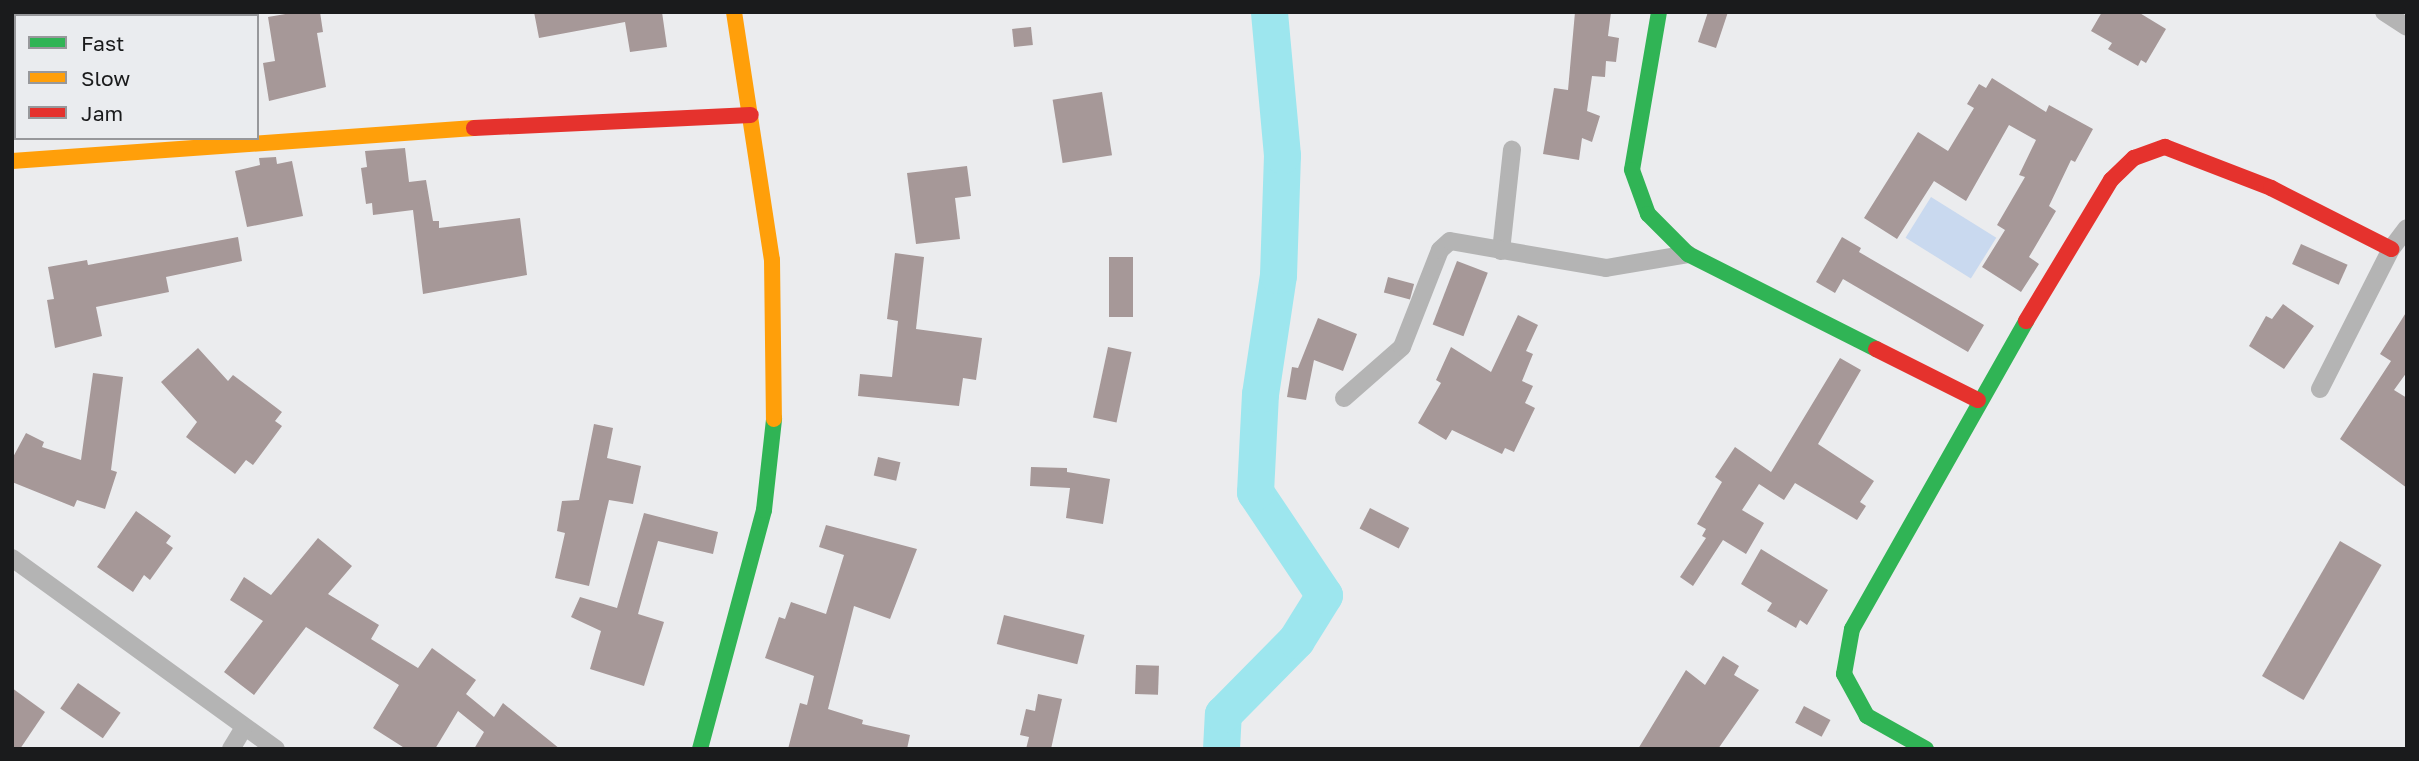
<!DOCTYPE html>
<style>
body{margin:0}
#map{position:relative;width:2419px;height:761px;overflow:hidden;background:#ebecee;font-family:"Golos Text",sans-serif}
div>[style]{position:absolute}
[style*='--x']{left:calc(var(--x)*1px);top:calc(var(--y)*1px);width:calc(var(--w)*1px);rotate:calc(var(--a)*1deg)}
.green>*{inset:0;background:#c9d9ef;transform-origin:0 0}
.river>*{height:37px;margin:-18.5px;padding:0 18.5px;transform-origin:18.5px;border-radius:18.5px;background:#9de6ee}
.building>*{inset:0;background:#a69898;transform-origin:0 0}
.street>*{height:18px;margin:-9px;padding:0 9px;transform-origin:9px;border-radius:9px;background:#b4b4b4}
.fast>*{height:16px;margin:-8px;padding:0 8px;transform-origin:8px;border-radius:8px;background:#30b455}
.slow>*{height:16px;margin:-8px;padding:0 8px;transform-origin:8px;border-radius:8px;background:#ff9f0a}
.jam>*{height:16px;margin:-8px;padding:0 8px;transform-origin:8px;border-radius:8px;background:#e5322d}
span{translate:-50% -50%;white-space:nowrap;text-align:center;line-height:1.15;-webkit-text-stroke:7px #eaecef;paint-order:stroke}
.frame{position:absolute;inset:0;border:14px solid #1a1b1c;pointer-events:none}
.legend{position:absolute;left:14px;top:14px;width:245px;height:126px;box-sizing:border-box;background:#eaecef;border:2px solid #97989b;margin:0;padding:9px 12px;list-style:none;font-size:21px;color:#1a1b1c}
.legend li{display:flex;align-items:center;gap:14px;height:35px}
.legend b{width:35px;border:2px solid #97989b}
</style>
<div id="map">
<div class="green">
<div style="left:1931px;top:197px;width:77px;height:48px;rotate:32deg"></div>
</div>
<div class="river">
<div style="--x:1221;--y:749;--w:35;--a:-87"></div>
<div style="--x:1223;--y:714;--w:104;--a:-45.4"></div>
<div style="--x:1296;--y:640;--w:53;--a:-58.1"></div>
<div style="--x:1324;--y:595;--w:124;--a:-123.8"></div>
<div style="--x:1255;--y:492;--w:98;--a:-87.1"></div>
<div style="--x:1260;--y:394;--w:120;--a:-81.4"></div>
<div style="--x:1278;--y:275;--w:120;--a:-88.1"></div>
<div style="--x:1282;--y:155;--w:144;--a:-95.2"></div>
</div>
<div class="building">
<div style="clip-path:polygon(297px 12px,320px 12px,323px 32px,317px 33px,326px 87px,269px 101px,263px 63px,275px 61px,268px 17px)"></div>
<div style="clip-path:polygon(534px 12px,662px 12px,667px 47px,630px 52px,625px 22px,539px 38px)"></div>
<div style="clip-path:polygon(1575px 12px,1611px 12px,1608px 36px,1619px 38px,1616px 62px,1606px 61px,1605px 77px,1592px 76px,1587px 111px,1600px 116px,1592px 142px,1582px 138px,1579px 160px,1543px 154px,1554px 88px,1568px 90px)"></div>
<div style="clip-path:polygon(1708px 12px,1728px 12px,1716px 48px,1698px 42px)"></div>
<div style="clip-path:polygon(2102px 12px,2138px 12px,2166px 29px,2146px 63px,2141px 60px,2138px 66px,2108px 49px,2112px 43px,2091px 31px)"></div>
<div style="left:1031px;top:27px;width:18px;height:19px;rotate:84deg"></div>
<div style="clip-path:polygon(1992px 78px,2046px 112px,2049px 105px,2093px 129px,2075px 162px,2071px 160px,2049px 206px,2056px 211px,2029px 257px,2039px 264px,2021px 292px,1982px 267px,2005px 230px,1997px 225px,2025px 177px,2019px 175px,2036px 140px,2009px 125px,1966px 201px,1934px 181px,1897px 239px,1864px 218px,1918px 132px,1948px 151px,1974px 108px,1967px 104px,1979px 84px,1986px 88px)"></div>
<div style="left:1102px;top:92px;width:64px;height:50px;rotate:81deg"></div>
<div style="clip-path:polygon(405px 148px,409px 182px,426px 180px,433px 221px,439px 221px,439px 228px,520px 218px,527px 275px,423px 294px,413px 210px,373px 215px,372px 203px,366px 204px,361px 168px,367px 167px,365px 151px)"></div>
<div style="clip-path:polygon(276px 157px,277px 164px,292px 161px,303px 216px,247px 227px,235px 171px,260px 165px,259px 158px)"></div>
<div style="clip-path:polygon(967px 166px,971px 196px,955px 198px,960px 239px,916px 244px,907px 173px)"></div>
<div style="clip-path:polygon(238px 237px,242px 261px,166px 277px,169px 292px,96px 307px,102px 336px,55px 348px,47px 300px,54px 299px,48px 267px,87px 260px,88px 265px)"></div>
<div style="clip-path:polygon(1842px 237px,1861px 248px,1859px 252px,1984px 325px,1968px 352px,1843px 279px,1835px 293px,1816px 282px)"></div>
<div style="left:2301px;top:244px;width:51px;height:22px;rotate:24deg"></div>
<div style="clip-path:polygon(895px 253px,924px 257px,916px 329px,982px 338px,976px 380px,963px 378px,959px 406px,858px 396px,860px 374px,892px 377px,898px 321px,887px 319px)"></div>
<div style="left:1109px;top:257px;width:24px;height:60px"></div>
<div style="left:1457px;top:261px;width:33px;height:68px;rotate:21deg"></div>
<div style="left:1388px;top:277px;width:27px;height:16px;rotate:15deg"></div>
<div style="clip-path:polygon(2283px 304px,2314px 326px,2284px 369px,2249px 346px,2266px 316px,2272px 319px)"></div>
<div style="clip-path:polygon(2407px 311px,2407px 372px,2394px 390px,2407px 398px,2407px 488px,2340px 439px,2391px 361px,2380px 354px)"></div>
<div style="clip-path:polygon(1518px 315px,1538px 325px,1526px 351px,1533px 354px,1522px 381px,1533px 386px,1525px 403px,1535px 408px,1514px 452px,1505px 448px,1502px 454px,1452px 430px,1446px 440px,1418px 423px,1441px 383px,1436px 380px,1451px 347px,1491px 372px)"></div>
<div style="clip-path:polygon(1318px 318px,1357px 334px,1343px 371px,1314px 360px,1306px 400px,1287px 397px,1292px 367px,1298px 368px)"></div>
<div style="left:1108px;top:347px;width:24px;height:72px;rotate:12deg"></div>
<div style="clip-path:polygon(198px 348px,228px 381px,233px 375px,282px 412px,275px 421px,282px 426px,253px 465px,246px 460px,235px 474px,186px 437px,197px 422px,161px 382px)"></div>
<div style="clip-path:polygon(1840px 358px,1861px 370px,1818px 444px,1874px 481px,1860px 502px,1866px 506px,1857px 520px,1795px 483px,1784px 500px,1759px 484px,1742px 510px,1764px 523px,1746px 554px,1723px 540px,1693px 586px,1680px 577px,1706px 538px,1702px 536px,1706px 529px,1697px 524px,1722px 482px,1715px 477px,1735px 447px,1771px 472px)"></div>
<div style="clip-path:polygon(93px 373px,123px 377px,111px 470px,117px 472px,105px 509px,77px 500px,74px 507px,12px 482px,12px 459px,26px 433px,44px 442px,42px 447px,81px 460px)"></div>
<div style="clip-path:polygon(594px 424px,613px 428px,607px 458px,641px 466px,633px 504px,609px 500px,589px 586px,555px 578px,565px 533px,557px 531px,562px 501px,579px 500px)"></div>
<div style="left:878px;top:457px;width:23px;height:19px;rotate:13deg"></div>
<div style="clip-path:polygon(1031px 467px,1067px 468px,1067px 472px,1110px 479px,1103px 524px,1066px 518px,1070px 488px,1030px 486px)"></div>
<div style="left:1370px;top:508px;width:44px;height:23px;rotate:27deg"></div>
<div style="clip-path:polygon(136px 511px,171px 536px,166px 543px,173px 548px,150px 580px,144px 575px,133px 592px,97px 567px)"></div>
<div style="clip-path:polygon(644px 513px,718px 532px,713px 554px,658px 541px,638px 614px,664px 622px,644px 686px,590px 669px,601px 631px,571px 617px,580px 597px,617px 608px)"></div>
<div style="clip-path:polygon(826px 525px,917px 549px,890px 619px,854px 606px,828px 709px,863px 720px,862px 724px,910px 735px,907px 749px,788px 749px,800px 703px,807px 705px,814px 676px,765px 658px,779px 617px,785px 619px,791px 602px,826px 614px,844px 555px,819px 547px)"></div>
<div style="clip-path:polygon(318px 538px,352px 566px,328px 594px,379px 625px,371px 639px,418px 668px,432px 648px,476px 680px,466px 694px,494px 717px,503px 703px,560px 749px,474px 749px,484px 732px,458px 711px,435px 749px,406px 749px,373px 728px,399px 685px,306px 627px,254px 695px,224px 672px,263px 621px,230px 600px,244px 577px,271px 595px)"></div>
<div style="left:2340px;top:541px;width:48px;height:156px;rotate:30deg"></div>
<div style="clip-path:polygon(1761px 549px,1828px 590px,1807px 625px,1800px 620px,1796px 628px,1767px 611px,1772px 603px,1741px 584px)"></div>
<div style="left:1004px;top:615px;width:83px;height:30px;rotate:14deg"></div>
<div style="clip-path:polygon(1723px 656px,1739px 666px,1734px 675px,1759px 690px,1718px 749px,1638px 749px,1686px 670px,1705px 685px)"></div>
<div style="left:1136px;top:665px;width:23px;height:29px;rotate:2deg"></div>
<div style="left:78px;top:683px;width:52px;height:31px;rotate:35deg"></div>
<div style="clip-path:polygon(12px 688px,45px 712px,20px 749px,12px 749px)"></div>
<div style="clip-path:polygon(1038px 694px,1062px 699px,1051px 749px,1026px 749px,1029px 737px,1020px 735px,1026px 709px,1035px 711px)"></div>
<div style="left:1804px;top:706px;width:30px;height:19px;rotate:28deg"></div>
</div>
<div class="street">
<div style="--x:2384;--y:12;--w:27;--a:33"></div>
<div style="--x:1501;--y:251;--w:102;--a:-83.8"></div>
<div style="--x:2320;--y:389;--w:157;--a:-63.1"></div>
<div style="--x:2391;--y:249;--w:26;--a:-53"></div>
<div style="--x:1344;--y:398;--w:77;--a:-41.3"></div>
<div style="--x:1402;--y:347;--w:104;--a:-68.6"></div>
<div style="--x:1440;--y:250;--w:13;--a:-42"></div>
<div style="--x:1450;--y:241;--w:158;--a:9.8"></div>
<div style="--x:1606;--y:268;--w:83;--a:-9.7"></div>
<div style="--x:12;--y:558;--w:326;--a:35.9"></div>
<div style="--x:231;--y:749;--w:23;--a:-59"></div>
</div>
<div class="fast">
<div style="--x:1659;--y:12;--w:160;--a:99.7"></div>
<div style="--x:1632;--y:170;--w:47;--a:70"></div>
<div style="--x:1648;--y:214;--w:57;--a:45"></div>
<div style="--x:1688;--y:254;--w:211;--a:26.8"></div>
<div style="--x:700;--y:749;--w:247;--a:-75"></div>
<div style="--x:764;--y:510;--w:92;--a:-83.7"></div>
<div style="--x:1926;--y:749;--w:68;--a:-150.8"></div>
<div style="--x:1867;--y:716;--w:48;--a:-118.7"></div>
<div style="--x:1844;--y:674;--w:46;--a:-79.9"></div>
<div style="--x:1852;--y:629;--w:354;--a:-60.5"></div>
</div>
<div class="slow">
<div style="--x:734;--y:12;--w:251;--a:81.3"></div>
<div style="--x:772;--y:260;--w:159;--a:89.3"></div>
<div style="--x:12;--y:161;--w:463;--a:-4.1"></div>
</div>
<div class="jam">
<div style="--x:474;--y:128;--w:277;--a:-2.7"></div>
<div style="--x:2026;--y:321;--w:165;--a:-58.9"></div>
<div style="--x:2111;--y:180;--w:32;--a:-44"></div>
<div style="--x:2134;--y:158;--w:33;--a:-20"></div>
<div style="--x:2165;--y:147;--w:114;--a:21.1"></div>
<div style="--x:2271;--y:188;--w:135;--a:26.9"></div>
<div style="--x:1876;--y:349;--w:114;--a:26.6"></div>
</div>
<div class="frame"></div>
<ul class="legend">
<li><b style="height:9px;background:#30b455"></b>Fast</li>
<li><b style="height:9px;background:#ff9f0a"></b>Slow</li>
<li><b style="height:9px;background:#e5322d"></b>Jam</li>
</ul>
</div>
